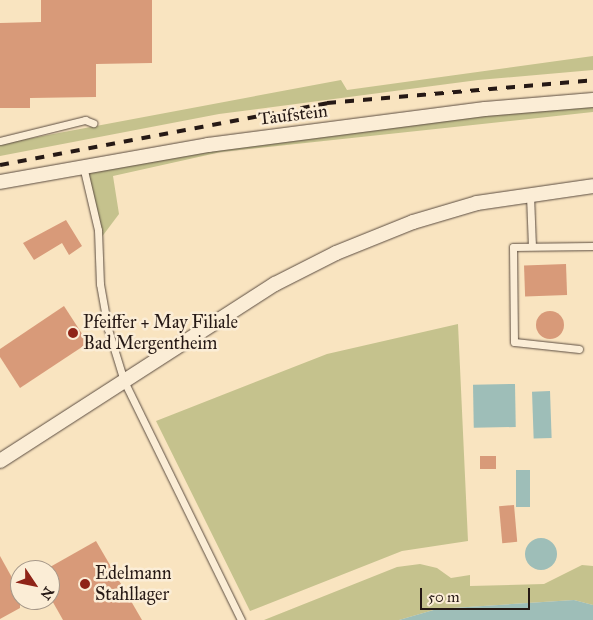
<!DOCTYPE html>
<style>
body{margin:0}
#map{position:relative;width:593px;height:620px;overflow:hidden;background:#f9e4c0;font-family:"IM FELL Great Primer",serif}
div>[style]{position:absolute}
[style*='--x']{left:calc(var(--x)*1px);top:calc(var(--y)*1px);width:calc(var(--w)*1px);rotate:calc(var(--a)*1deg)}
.green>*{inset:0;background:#c5c28d}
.water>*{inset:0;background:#9ebeb8;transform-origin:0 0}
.round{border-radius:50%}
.building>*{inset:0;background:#d89a79;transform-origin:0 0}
.roads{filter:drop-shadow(0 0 1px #5b4c40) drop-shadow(0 0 1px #5b4c40)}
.lane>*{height:7px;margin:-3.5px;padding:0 3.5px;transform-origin:3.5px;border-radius:3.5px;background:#fbedd6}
.street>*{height:14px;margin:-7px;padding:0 7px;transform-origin:7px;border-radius:7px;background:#fbedd6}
.rail>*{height:4px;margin-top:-2px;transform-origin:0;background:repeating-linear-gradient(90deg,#261915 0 9px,transparent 0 18px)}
.dots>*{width:14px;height:14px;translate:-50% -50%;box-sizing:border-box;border:2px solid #fbedd6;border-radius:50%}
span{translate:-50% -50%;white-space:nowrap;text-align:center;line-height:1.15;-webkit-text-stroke:5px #fbedd6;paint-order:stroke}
.street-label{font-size:18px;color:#261915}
.poi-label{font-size:18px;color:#261915}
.left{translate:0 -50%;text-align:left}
.north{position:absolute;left:10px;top:560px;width:50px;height:50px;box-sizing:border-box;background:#fbedd6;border:1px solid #a69889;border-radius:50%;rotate:124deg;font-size:14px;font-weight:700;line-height:20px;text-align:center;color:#261915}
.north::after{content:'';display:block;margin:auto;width:18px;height:22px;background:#8f2418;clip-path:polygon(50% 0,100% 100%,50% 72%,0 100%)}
.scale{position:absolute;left:420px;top:588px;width:110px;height:22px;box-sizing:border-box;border:2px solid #261915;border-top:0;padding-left:6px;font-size:15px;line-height:18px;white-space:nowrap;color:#261915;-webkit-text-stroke:4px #fbedd6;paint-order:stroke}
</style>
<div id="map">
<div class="green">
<div style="clip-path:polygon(593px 56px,593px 70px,478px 80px,219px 114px,0 156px,0 144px,341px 80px,347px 90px)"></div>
<div style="clip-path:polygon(593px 100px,593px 112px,221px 152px,113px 176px,119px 214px,98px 242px,83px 166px)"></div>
<div style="clip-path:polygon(458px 324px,468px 541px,402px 551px,250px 611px,156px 421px,327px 354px)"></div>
<div style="clip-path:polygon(420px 564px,437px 568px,451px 578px,470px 575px,470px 586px,544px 584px,582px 565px,593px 566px,593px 605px,574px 600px,437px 609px,399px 620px,264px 620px,397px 567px)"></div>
</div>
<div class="water">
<div style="left:515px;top:384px;width:43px;height:42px;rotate:89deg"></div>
<div style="left:550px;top:391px;width:47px;height:18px;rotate:88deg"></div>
<div style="left:516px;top:470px;width:14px;height:37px"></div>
<div class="round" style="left:525px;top:538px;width:32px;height:32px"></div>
<div style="clip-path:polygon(574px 600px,593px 605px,593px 620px,399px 620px,437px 609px)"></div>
</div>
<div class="building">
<div style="clip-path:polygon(41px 0,152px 0,152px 63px,96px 64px,96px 97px,30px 98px,30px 108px,0 108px,0 23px,41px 22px)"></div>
<div style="clip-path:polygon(66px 220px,82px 246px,69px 255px,62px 243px,34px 260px,23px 243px)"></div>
<div style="left:566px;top:264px;width:31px;height:42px;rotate:88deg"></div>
<div style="clip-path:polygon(64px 306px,88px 343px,20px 388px,0 357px,0 349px)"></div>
<div class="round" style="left:536px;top:311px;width:28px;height:28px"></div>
<div style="left:480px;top:456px;width:16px;height:13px"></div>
<div style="left:514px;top:505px;width:37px;height:15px;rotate:85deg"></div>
<div style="clip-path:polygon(96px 541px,142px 620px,63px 620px,50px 597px,50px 567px)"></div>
<div style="clip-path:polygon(0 556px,20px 592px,20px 608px,0 619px)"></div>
</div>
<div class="roads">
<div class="lane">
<div style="--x:0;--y:141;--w:88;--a:-13.9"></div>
<div style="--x:85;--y:120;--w:9;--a:21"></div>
<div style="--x:83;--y:166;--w:66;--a:76.8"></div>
<div style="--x:98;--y:230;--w:54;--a:87.9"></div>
<div style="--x:100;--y:284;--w:46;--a:79.9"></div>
<div style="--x:108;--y:329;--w:54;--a:72.9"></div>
<div style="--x:124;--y:381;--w:266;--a:63.9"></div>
<div style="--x:530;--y:195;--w:51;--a:87.8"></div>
<div style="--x:579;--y:349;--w:65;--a:-173.9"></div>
<div style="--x:514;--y:342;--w:95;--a:-90.6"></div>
<div style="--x:513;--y:247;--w:80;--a:-0.7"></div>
</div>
<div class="street">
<div style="--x:0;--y:182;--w:211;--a:-10.1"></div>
<div style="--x:208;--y:145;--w:279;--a:-7.4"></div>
<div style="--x:485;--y:109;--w:108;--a:-4.8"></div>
<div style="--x:0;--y:461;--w:327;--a:-32.8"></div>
<div style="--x:275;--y:284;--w:68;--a:-26.9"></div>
<div style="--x:336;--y:253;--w:83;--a:-21.9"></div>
<div style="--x:413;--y:222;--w:67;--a:-16.5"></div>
<div style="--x:477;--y:203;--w:117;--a:-8.3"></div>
</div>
</div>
<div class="rail">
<div style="--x:0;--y:165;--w:333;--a:-10.7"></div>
<div style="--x:327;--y:103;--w:267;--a:-4.9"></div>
</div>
<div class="dots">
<div style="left:73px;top:333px;background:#8f2418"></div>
<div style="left:85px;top:584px;background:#8f2418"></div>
</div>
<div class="street-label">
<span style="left:293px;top:115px;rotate:-7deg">Taufstein</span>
</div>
<div class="poi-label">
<span class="left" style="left:83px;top:333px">Pfeiffer + May Filiale<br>Bad Mergentheim</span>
<span class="left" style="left:95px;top:584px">Edelmann<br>Stahllager</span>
</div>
<div class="north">N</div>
<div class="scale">50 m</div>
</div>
